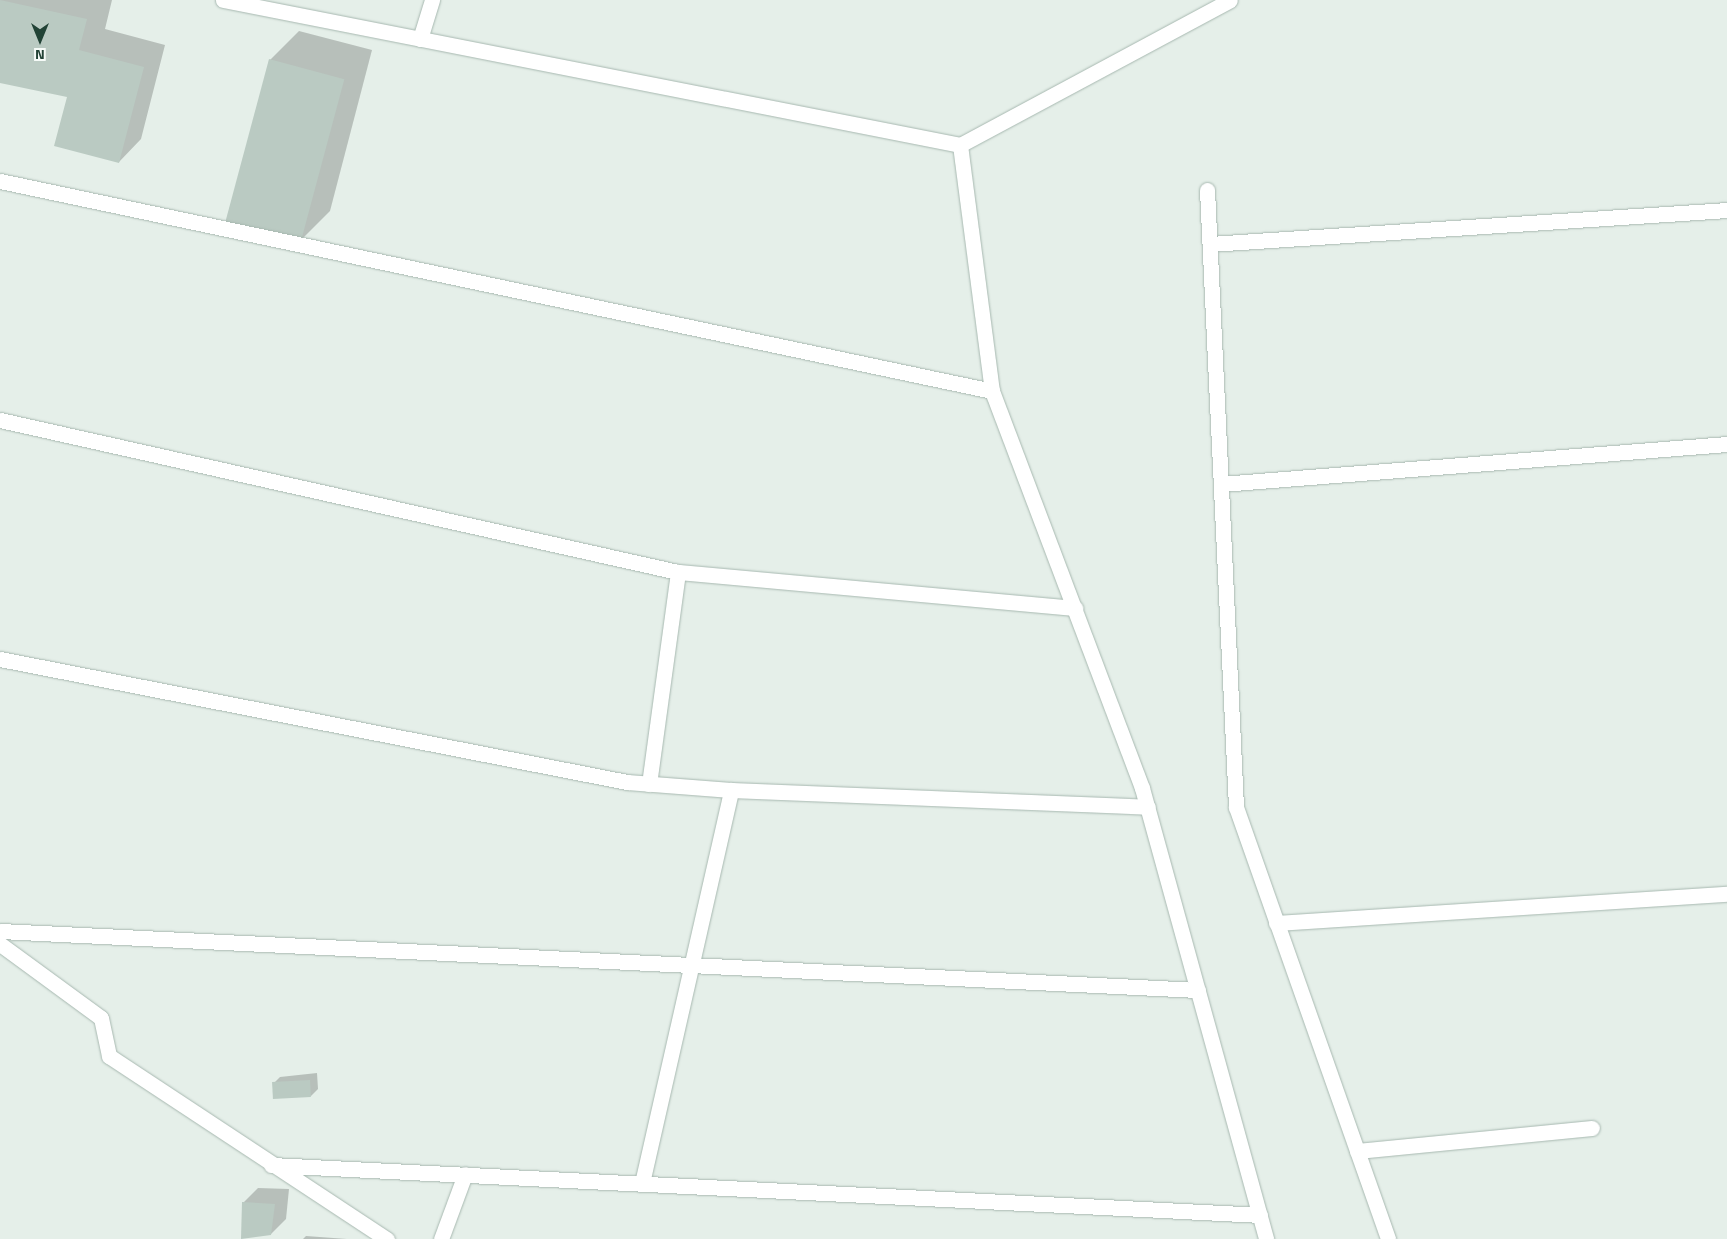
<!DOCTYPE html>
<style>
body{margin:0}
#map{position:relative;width:1727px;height:1239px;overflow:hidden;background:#e5efe9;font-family:"Titillium Web",sans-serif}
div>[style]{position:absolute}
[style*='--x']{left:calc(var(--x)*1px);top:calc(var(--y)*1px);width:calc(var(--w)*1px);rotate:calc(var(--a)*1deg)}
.shadow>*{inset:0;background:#0003}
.building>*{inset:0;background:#bacac2;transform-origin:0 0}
.roads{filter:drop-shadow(0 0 1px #a7b8b0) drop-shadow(0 0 1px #a7b8b0)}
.street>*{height:15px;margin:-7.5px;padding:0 7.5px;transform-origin:7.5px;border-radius:7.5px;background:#fff}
span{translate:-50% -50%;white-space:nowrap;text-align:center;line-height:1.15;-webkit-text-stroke:5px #f6fbf8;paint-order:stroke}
.north{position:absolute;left:15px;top:15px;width:50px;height:50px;-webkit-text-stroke:4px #f6fbf8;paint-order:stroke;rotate:180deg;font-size:14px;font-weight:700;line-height:20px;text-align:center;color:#224336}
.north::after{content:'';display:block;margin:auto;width:18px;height:22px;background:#224336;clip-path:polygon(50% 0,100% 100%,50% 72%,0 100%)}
</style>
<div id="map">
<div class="shadow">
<div style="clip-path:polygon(0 0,112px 0,105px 29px,165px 45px,141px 139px,119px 162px,69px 96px,0 81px)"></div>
<div style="clip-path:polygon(299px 31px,372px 50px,330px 211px,301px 240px,270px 60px)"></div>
<div style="clip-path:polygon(317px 1073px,318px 1089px,311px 1096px,273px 1084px,280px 1077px)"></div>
<div style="clip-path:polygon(258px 1188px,289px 1189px,286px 1219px,271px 1234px,243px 1203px)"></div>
<div style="clip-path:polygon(306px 1236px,347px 1239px,303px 1239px)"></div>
</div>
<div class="building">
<div style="clip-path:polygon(0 0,87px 19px,79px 50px,144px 67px,119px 163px,54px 146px,67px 97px,0 83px)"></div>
<div style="left:269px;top:59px;width:78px;height:169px;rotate:15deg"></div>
<div style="left:310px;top:1080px;width:17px;height:38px;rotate:87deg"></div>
<div style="clip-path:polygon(242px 1202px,275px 1204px,271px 1235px,241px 1239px)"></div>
</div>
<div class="roads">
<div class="street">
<div style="--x:223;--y:0;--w:751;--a:11.13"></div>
<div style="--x:960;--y:145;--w:306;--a:-28.2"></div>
<div style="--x:420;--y:39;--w:41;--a:-72.9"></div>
<div style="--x:960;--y:145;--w:248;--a:82.6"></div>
<div style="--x:992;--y:391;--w:424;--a:69.3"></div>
<div style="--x:1142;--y:788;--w:468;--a:74.6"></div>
<div style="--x:0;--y:181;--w:1014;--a:11.95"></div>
<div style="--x:1207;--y:190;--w:618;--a:87.31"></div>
<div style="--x:1236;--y:807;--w:458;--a:70.6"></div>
<div style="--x:1210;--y:244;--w:518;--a:-3.76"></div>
<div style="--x:0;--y:420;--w:695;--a:12.64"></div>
<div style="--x:678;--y:572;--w:399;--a:5.2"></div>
<div style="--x:1221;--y:484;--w:508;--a:-4.52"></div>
<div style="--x:0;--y:659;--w:639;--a:11.1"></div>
<div style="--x:627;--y:782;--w:104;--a:4.4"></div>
<div style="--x:731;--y:790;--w:417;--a:2.3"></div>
<div style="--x:649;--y:784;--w:214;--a:-82.2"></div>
<div style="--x:1276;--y:923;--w:452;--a:-3.7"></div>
<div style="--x:0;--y:931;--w:1199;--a:2.82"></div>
<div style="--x:0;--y:944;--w:125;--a:36.2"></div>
<div style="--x:101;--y:1018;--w:39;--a:78"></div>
<div style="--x:109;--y:1056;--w:333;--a:33.4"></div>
<div style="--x:1357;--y:1151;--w:236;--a:-5.6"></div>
<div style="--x:271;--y:1165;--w:990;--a:2.89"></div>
<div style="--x:642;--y:1183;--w:403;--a:-77.2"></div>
<div style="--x:441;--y:1239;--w:69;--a:-69.7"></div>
</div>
</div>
<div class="north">N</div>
</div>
